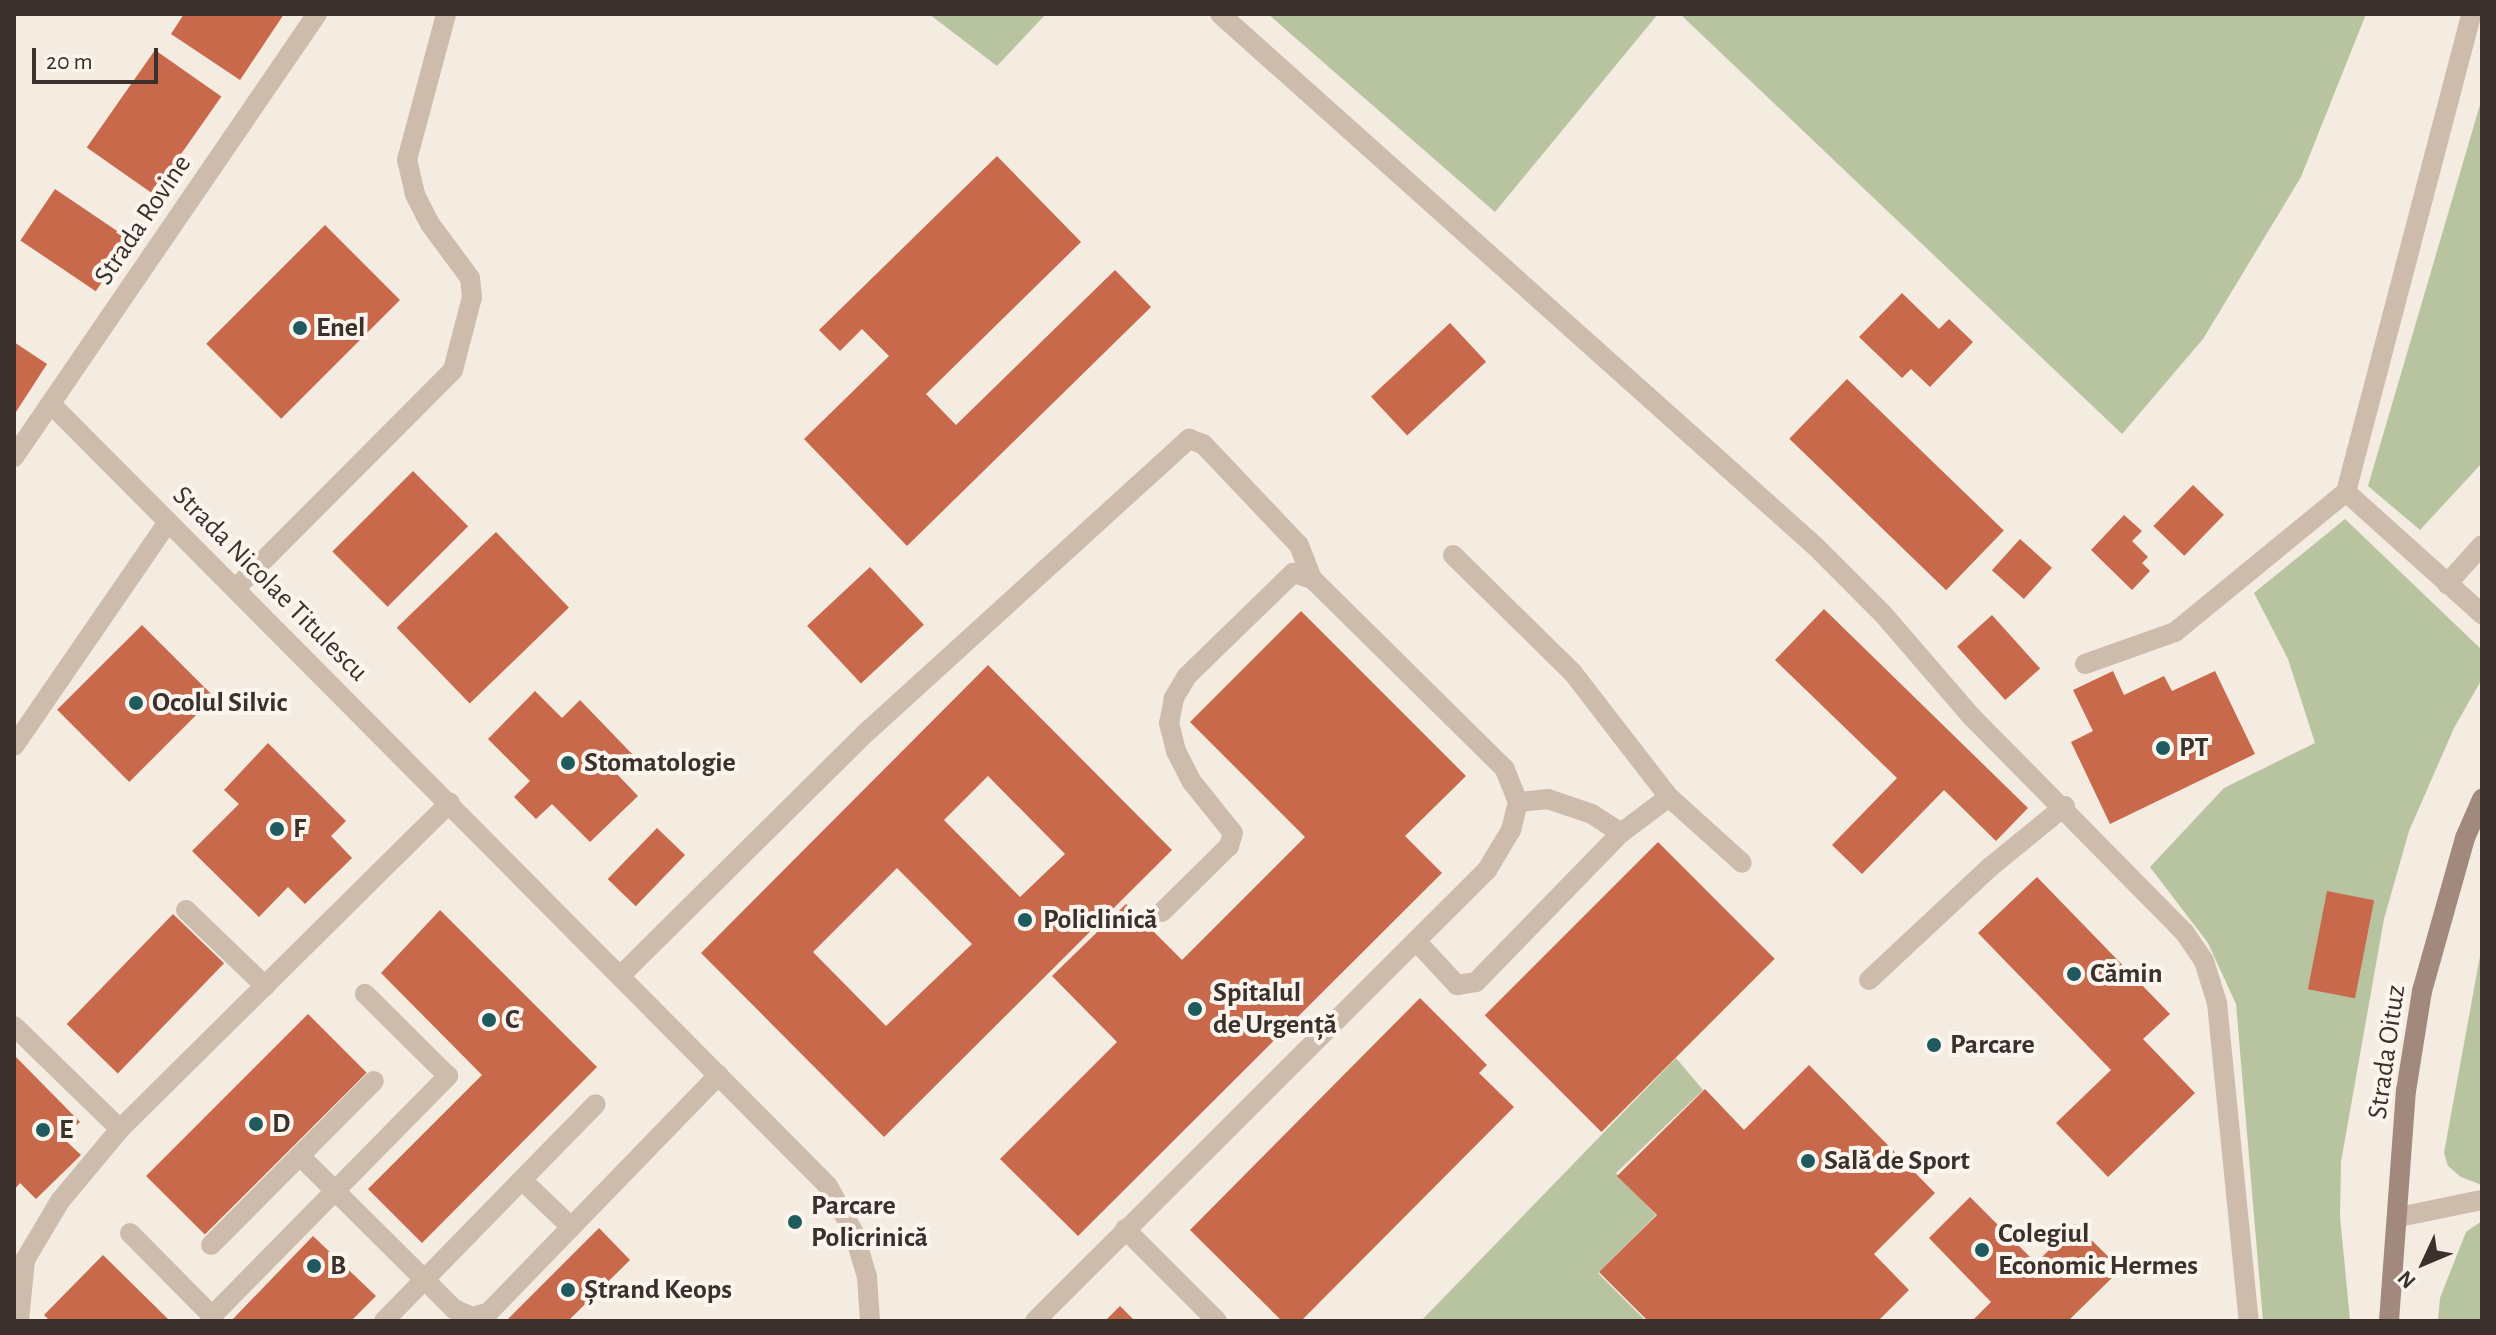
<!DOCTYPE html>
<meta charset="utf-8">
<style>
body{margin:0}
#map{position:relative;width:2496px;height:1335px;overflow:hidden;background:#f4ebe1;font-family:"Alegreya Sans",sans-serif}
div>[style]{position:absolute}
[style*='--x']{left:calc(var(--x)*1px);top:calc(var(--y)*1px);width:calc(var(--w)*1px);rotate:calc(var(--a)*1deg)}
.green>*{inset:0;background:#b8c4a0}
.building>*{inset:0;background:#c8694b;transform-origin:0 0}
.lane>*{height:20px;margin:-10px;padding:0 10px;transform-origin:10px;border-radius:10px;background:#cdbbac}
.street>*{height:20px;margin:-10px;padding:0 10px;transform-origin:10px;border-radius:10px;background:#cdbbac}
.secondary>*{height:20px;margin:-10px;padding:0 10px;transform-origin:10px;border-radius:10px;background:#a18a7d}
.dots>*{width:22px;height:22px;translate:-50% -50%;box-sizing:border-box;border:4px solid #fbf5ee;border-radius:50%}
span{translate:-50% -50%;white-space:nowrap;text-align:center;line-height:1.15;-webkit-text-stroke:8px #fbf5ee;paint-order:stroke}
.street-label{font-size:28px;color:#3b302b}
.poi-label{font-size:28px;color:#3b302b;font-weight:700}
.left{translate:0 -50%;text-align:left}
.frame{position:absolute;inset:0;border:16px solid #3b302b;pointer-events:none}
.north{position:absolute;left:2384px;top:1223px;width:80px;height:80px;-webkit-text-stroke:6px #fbf5ee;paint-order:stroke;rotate:226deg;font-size:22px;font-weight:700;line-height:32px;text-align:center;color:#3b302b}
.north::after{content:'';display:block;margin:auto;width:28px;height:36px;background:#3b302b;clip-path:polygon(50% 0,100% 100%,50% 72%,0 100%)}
.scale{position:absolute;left:32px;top:48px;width:126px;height:36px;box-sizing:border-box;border:4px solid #3b302b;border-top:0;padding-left:10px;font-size:24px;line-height:28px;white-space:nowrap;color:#3b302b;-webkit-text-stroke:6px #fbf5ee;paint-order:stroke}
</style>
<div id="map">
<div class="green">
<div style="clip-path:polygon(929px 14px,1046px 14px,997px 66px)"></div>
<div style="clip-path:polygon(1268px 14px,1658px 14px,1495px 212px)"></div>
<div style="clip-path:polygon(1680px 14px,2366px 14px,2301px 177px,2203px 339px,2122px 434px)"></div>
<div style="clip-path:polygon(2482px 98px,2482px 463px,2420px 530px,2368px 486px)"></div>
<div style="clip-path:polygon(2345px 519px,2482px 650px,2482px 679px,2454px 728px,2409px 831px,2384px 919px,2341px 1162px,2340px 1216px,2350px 1320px,2263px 1321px,2236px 1004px,2208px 943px,2150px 867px,2224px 788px,2315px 743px,2288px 659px,2254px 593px)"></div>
<div style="clip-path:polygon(2482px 945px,2482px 1185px,2461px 1177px,2448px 1166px,2444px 1153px)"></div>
<div style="clip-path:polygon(1676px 1058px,1703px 1090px,1616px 1173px,1656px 1215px,1598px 1273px,1646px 1321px,1421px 1321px)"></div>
<div style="clip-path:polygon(2482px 1221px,2482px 1321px,2438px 1321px,2440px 1298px,2466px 1232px)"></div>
</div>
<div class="building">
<div style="clip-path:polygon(184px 14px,284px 14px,240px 80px,171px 34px)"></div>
<div style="left:155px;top:50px;width:81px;height:119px;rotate:35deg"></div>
<div style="clip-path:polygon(997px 156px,1081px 242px,926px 394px,956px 425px,1115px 270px,1151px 307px,907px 546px,804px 439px,889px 356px,862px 329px,840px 351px,819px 330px)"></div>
<div style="left:55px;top:189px;width:91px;height:62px;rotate:34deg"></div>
<div style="left:325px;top:225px;width:106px;height:168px;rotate:45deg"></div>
<div style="clip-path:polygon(1902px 293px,1939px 329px,1949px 319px,1973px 342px,1930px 387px,1911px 369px,1902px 378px,1859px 337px)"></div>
<div style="left:1450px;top:323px;width:53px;height:108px;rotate:47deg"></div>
<div style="clip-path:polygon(14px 342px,47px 364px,14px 415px)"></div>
<div style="left:1847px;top:379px;width:218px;height:83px;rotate:44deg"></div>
<div style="left:413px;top:471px;width:78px;height:114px;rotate:45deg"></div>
<div style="left:2193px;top:485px;width:43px;height:57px;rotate:44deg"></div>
<div style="clip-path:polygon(2124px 515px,2142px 531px,2132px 541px,2148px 557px,2142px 563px,2150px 571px,2132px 590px,2091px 550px)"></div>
<div style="left:496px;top:532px;width:105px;height:138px;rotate:46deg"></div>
<div style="left:2020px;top:539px;width:43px;height:42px;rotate:42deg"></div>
<div style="left:870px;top:567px;width:79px;height:86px;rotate:47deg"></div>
<div style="clip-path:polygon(1824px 609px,2028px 808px,1996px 841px,1944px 790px,1862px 874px,1832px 845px,1897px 778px,1775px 660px)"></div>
<div style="clip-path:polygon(1301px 611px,1466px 776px,1405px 836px,1442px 873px,1078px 1236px,1000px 1159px,1117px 1042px,1052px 976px,1126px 904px,1182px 960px,1305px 837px,1190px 722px)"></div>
<div style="left:1992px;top:615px;width:72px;height:47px;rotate:48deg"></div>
<div style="left:142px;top:625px;width:102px;height:120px;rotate:45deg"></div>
<div style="clip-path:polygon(evenodd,988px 665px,1172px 850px,884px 1137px,701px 953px,988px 665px,988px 776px,1065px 854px,1020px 897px,944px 820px,988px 776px,988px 665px,897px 868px,972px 944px,886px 1026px,813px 952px,897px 868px)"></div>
<div style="clip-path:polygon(2113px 671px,2124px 695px,2164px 676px,2172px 691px,2215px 671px,2255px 754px,2110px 824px,2071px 742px,2093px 731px,2073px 690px)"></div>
<div style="clip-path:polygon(535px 691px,562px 718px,580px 700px,633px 755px,615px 772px,638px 796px,590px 842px,552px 804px,536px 819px,514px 797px,530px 781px,488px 739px)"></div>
<div style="clip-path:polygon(268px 743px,346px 821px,331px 836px,352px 858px,305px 904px,288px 887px,259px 917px,192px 851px,239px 804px,224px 790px)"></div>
<div style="left:657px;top:828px;width:39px;height:71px;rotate:44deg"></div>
<div style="left:1658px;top:842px;width:165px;height:245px;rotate:45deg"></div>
<div style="clip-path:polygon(2037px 877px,2170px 1014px,2143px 1039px,2195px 1093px,2108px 1177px,2056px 1123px,2111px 1070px,1978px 933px)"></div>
<div style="left:2327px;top:891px;width:48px;height:100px;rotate:11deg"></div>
<div style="clip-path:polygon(440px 910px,597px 1067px,422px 1243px,368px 1189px,482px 1075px,381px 973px)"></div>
<div style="left:173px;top:914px;width:71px;height:153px;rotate:44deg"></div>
<div style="clip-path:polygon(1420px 998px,1487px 1065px,1479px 1073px,1514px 1107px,1301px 1321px,1282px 1321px,1190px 1230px)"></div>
<div style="left:308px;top:1014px;width:83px;height:229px;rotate:45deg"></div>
<div style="clip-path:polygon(14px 1055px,80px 1122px,63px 1138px,81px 1155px,36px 1199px,20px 1183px,14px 1190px)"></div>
<div style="clip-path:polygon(1809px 1065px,1935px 1193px,1874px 1254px,1909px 1290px,1878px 1321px,1648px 1321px,1599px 1272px,1657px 1215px,1617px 1176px,1705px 1089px,1744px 1130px)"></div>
<div style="clip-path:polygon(1970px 1197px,2036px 1263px,2075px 1224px,2121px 1269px,2068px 1321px,1972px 1321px,1991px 1302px,1929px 1238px)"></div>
<div style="clip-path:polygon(599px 1228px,630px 1260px,568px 1321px,506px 1321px)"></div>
<div style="clip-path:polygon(313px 1236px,376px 1296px,351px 1321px,231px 1321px)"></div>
<div style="clip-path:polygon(103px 1255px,170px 1321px,50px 1321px,44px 1315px)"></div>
<div style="clip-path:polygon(1120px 1306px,1135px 1321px,1105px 1321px)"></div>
</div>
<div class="lane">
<div style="--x:2346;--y:492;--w:183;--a:41.9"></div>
<div style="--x:1453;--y:555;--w:168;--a:44.5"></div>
<div style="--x:1573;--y:673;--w:157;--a:52.3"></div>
<div style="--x:2447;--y:584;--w:52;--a:-48.1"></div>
<div style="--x:2085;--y:664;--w:96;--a:-19.6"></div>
<div style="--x:2175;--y:632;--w:221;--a:-39.3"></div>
<div style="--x:2346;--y:492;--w:494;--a:-75.3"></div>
<div style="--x:1621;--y:833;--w:60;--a:-36.9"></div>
<div style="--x:1669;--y:797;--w:98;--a:42.1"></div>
<div style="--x:1417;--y:942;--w:59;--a:47.1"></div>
<div style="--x:1457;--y:985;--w:19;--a:-9"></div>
<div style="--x:1476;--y:982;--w:208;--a:-45.8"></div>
<div style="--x:1621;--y:833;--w:35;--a:-147"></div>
<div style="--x:1592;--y:814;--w:46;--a:-161.2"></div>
<div style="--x:1548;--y:799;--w:30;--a:174"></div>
<div style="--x:621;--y:975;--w:349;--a:-44.7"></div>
<div style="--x:869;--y:730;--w:433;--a:-42.3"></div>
<div style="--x:1189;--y:439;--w:15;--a:20"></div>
<div style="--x:1203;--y:444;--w:139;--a:46.5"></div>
<div style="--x:1299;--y:545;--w:36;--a:69"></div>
<div style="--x:1869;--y:980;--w:164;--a:-43"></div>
<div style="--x:1989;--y:868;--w:98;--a:-39.2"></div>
<div style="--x:300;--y:1156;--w:175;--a:44.8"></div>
<div style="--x:1125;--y:1229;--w:130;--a:45"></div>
<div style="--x:130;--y:1233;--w:117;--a:45.3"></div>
<div style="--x:212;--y:1316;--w:337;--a:-45.5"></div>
<div style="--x:448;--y:1076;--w:117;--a:-135.3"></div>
<div style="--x:211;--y:1245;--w:231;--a:-45.2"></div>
<div style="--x:1035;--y:1321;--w:639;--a:-44.94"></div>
<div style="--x:1487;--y:870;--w:47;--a:-59"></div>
<div style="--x:1511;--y:830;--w:29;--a:-76"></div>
<div style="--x:1518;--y:802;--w:35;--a:-112"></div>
<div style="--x:1505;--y:769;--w:271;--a:-135.4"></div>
<div style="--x:1312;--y:579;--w:20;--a:-162"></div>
<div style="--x:1293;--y:573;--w:148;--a:135.8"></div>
<div style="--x:1187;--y:676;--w:26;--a:121"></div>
<div style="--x:1174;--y:698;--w:25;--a:101"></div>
<div style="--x:1169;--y:723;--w:29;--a:76"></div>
<div style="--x:1176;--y:751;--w:35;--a:63"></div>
<div style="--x:1192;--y:782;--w:65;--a:51.2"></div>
<div style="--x:1233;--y:833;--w:14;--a:107"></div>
<div style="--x:1229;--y:846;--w:94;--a:135.4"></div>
</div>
<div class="street">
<div style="--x:1220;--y:14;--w:798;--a:41.8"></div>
<div style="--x:1815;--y:546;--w:96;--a:45"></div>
<div style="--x:1883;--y:614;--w:136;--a:49.2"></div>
<div style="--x:1972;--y:717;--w:303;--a:45.4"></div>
<div style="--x:2185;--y:933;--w:34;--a:56"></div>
<div style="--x:2204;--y:961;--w:44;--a:72.8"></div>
<div style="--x:2217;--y:1003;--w:320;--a:84.3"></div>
<div style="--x:51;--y:404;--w:1102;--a:45.18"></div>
<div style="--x:828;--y:1186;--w:54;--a:61"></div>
<div style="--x:854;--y:1233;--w:46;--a:73.5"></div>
<div style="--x:867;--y:1277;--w:44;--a:86.1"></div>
<div style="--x:14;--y:457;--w:537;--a:-55.63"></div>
<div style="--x:235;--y:589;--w:309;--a:-45.1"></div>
<div style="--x:453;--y:370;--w:75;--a:-75.4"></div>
<div style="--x:472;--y:297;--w:19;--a:-96"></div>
<div style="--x:470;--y:278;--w:67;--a:-126.5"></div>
<div style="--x:430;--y:224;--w:34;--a:-117"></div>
<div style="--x:415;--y:194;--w:35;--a:-103"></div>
<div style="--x:407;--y:160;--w:151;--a:-75"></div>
<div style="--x:14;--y:746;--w:272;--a:-55.5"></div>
<div style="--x:186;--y:910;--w:110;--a:43.9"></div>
<div style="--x:14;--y:1026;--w:148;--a:44.2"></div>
<div style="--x:120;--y:1129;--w:464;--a:-44.7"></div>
<div style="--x:522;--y:1180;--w:68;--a:43.8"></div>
<div style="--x:2399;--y:1217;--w:85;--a:-11.6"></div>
<div style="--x:424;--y:1279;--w:42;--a:45"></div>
<div style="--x:454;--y:1309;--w:20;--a:24"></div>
<div style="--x:472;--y:1317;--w:18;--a:-16"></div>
<div style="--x:489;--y:1312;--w:330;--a:-45.9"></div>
<div style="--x:19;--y:1321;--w:61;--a:-84.4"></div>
<div style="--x:25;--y:1260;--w:69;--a:-59.3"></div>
<div style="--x:60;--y:1201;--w:94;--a:-50.2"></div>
<div style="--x:384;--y:1321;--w:303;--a:-45.7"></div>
</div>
<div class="secondary">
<div style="--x:2389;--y:1321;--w:231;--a:-85.8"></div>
<div style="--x:2406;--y:1091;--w:101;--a:-80.9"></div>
<div style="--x:2422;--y:991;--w:159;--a:-74.3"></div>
<div style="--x:2465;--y:838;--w:43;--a:-66.4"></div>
</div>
<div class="dots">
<div style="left:300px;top:328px;background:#1f5a5e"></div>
<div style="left:136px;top:703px;background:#1f5a5e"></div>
<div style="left:2163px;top:748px;background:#1f5a5e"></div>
<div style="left:568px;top:763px;background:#1f5a5e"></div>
<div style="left:277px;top:829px;background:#1f5a5e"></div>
<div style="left:1025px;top:920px;background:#1f5a5e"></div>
<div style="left:2074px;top:974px;background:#1f5a5e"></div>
<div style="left:1195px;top:1009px;background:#1f5a5e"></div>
<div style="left:489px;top:1020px;background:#1f5a5e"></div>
<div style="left:1934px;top:1045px;background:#1f5a5e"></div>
<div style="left:256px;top:1124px;background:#1f5a5e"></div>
<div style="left:43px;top:1130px;background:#1f5a5e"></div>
<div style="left:1808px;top:1161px;background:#1f5a5e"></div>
<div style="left:795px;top:1222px;background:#1f5a5e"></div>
<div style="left:1982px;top:1250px;background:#1f5a5e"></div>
<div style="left:314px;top:1266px;background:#1f5a5e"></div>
<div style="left:568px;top:1290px;background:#1f5a5e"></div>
</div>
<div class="street-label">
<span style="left:143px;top:220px;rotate:-56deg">Strada Rovine</span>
<span style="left:270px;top:584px;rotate:45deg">Strada Nicolae Titulescu</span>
<span style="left:2387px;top:1052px;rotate:-82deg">Strada Oituz</span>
</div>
<div class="poi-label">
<span class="left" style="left:316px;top:328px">Enel</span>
<span class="left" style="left:152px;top:703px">Ocolul Silvic</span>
<span class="left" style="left:2179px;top:748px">PT</span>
<span class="left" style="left:584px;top:763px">Stomatologie</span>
<span class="left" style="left:293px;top:829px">F</span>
<span class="left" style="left:1043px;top:920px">Policlinică</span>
<span class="left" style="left:2090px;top:974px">Cămin</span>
<span class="left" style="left:1213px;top:1009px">Spitalul<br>de Urgență</span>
<span class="left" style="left:505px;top:1020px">C</span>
<span class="left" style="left:1950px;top:1045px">Parcare</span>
<span class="left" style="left:272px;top:1124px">D</span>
<span class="left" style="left:59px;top:1130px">E</span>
<span class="left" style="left:1824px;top:1161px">Sală de Sport</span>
<span class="left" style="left:811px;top:1222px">Parcare<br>Policrinică</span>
<span class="left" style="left:1998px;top:1250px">Colegiul<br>Economic Hermes</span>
<span class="left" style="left:330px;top:1266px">B</span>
<span class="left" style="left:584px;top:1290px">Ștrand Keops</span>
</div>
<div class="frame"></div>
<div class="north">N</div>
<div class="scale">20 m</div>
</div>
